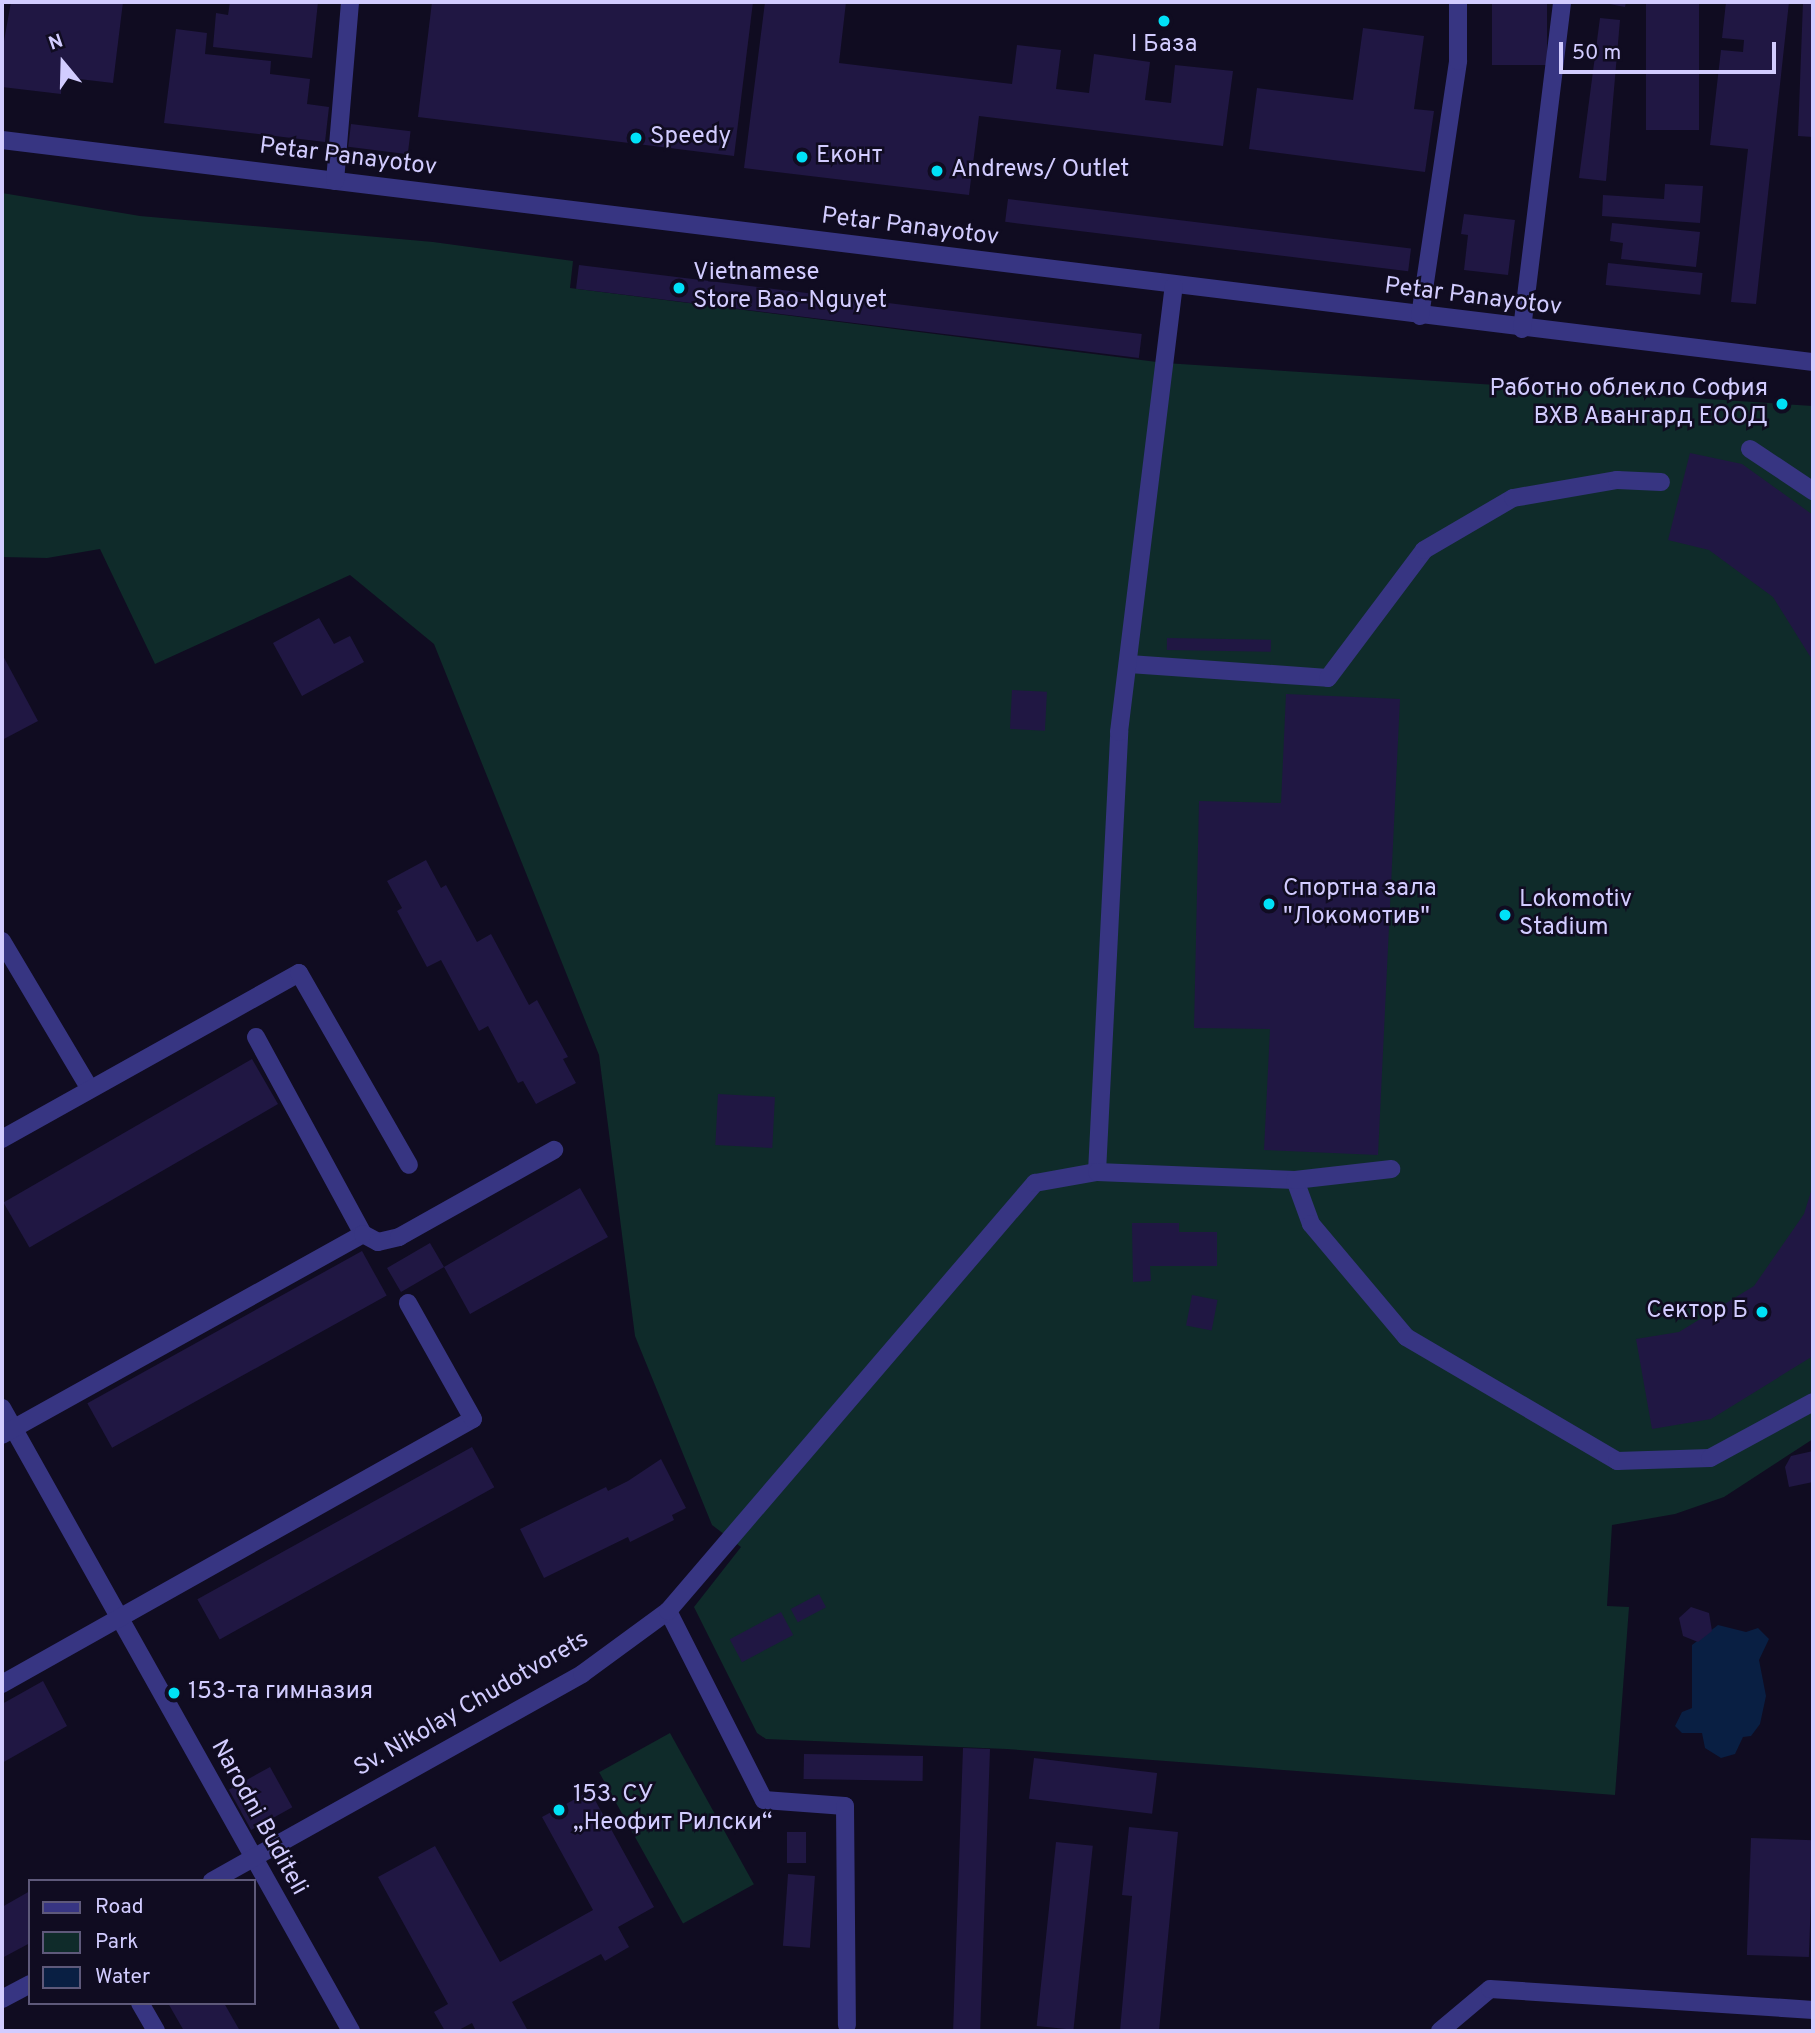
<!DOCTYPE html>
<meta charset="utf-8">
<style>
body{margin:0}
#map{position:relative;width:1815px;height:2033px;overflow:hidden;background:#100c21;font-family:Overpass,sans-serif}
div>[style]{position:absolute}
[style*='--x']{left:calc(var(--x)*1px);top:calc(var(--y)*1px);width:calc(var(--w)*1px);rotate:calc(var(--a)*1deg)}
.green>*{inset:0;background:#0f2b2a;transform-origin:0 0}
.water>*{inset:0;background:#091f43}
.building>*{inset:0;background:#201743;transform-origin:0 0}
.minor>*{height:18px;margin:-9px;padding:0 9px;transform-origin:9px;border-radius:9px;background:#373582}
.dots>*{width:19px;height:19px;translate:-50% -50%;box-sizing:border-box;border:4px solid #100c21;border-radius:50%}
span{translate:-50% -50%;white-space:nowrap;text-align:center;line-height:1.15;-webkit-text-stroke:5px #100c21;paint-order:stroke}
.poi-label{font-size:24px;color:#d2ccff}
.left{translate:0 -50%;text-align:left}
.right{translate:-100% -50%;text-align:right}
.street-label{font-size:24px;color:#d2ccff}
.frame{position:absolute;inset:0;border:4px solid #d2ccff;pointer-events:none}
.legend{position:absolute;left:28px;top:1879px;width:228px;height:126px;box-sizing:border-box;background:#100c21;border:2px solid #5e597a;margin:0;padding:9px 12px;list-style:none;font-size:21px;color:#d2ccff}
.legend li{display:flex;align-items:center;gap:14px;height:35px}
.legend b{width:35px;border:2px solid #5e597a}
.north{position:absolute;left:28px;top:28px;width:70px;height:70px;-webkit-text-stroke:5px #100c21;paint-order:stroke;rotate:341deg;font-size:19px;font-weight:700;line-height:28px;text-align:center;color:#d2ccff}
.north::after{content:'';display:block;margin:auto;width:24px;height:32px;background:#d2ccff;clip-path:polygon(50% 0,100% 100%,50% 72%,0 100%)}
.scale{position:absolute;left:1559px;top:42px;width:217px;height:32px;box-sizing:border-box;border:4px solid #d2ccff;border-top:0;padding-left:9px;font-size:21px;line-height:24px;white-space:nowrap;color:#d2ccff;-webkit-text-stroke:5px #100c21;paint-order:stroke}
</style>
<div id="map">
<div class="green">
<div style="clip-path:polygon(2px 193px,140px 216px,433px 242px,573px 261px,570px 288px,1165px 363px,1813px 406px,1813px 1439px,1724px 1497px,1675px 1514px,1612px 1525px,1607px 1606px,1629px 1607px,1615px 1795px,1007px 1749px,766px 1739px,757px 1733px,694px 1607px,741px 1547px,712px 1525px,635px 1336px,599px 1055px,434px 644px,350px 575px,155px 664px,100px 549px,47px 558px,2px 557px)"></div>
<div style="left:670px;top:1733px;width:173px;height:81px;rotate:61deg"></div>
</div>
<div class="water">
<div style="clip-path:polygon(1718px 1625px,1746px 1632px,1758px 1628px,1769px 1639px,1759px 1660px,1766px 1696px,1760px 1724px,1751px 1736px,1743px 1737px,1735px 1754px,1721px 1758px,1705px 1748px,1702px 1733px,1682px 1733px,1675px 1726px,1682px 1712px,1692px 1708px,1692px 1645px)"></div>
</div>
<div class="building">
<div style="clip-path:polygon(11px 2px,123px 2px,113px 83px,62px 77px,61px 94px,2px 87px,2px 52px)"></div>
<div style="clip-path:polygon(230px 2px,318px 2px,312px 58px,213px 47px,216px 13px,228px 15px)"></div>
<div style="clip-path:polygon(432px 2px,753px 2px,734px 156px,418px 117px)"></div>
<div style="clip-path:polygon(765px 2px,846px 2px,839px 63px,1012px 84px,1017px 45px,1061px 50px,1056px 89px,1089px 93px,1094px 54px,1150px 62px,1145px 100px,1171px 103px,1175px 65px,1233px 71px,1223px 146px,979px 116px,969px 195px,744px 168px)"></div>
<div style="left:1492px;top:2px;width:55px;height:63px"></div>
<div style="clip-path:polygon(1599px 2px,1626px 2px,1625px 7px)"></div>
<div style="left:1646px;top:2px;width:53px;height:128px"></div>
<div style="clip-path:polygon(1726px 2px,1789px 2px,1756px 304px,1731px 302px,1748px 149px,1710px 145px,1721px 50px,1743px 52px,1744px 40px,1722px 38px)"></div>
<div style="clip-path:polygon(1803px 2px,1813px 2px,1813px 137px,1798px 136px)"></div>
<div style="clip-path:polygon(1600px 18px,1620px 20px,1606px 181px,1579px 178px)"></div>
<div style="clip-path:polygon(1363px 28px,1424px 36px,1414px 109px,1434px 111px,1425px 172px,1249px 149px,1257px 88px,1353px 100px)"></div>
<div style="clip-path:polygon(176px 29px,207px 33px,205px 54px,271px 61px,270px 74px,310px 79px,307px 104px,329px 107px,325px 142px,164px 123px)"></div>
<div style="left:351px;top:124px;width:60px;height:23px;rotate:7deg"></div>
<div style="clip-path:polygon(1665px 184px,1703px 186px,1700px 223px,1602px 216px,1603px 195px,1664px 199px)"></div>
<div style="left:1008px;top:199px;width:406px;height:23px;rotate:7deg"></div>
<div style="clip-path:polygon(1464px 214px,1515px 220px,1508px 275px,1464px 270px,1468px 235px,1461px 234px)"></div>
<div style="clip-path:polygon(1612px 223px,1700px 232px,1696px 267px,1621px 259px,1623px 243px,1610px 241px)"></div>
<div style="left:1608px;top:263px;width:95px;height:22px;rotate:6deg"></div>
<div style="left:579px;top:265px;width:567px;height:24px;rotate:7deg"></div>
<div style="clip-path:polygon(1690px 453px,1742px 464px,1813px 515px,1813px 661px,1773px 597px,1709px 550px,1668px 540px)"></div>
<div style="clip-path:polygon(319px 618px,334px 644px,350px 636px,364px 662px,302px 696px,273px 643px)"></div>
<div style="left:1167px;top:638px;width:104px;height:12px;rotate:1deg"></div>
<div style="clip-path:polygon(2px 654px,38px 721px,2px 740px)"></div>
<div style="left:1012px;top:690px;width:35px;height:39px;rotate:3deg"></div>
<div style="clip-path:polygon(1286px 694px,1400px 699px,1378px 1155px,1264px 1150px,1270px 1029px,1194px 1028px,1199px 801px,1281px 803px)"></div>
<div style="clip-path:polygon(426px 860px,441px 888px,446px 885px,477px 942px,491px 934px,529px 1005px,537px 1000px,568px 1057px,563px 1059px,576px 1083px,536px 1104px,523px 1081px,518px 1083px,488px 1026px,479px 1031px,441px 960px,427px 967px,397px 911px,402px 908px,387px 881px)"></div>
<div style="left:252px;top:1059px;width:52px;height:287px;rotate:60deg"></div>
<div style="left:718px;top:1094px;width:57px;height:51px;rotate:3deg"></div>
<div style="clip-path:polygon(1813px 1185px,1813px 1356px,1711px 1419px,1652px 1429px,1636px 1339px,1679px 1332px,1754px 1286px,1804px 1214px)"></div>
<div style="clip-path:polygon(580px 1188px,608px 1237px,470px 1314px,444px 1267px,401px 1292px,387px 1268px,430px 1243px,444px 1267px)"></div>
<div style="clip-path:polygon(1132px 1223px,1179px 1223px,1179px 1232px,1217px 1232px,1217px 1266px,1150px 1266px,1151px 1281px,1133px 1282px)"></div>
<div style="left:362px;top:1251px;width:51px;height:314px;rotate:61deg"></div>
<div style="left:1192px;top:1295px;width:26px;height:31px;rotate:11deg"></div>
<div style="left:472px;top:1447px;width:46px;height:314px;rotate:61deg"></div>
<div style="clip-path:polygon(1813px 1451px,1813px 1482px,1789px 1487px,1785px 1467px,1791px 1456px)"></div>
<div style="clip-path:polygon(661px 1459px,686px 1508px,672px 1515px,674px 1520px,630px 1542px,628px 1537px,544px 1578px,520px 1529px,606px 1487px,608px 1491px,628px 1481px)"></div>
<div style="left:819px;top:1594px;width:15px;height:32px;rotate:62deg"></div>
<div style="clip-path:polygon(1691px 1607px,1709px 1613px,1712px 1631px,1698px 1642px,1683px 1636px,1679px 1618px)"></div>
<div style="left:781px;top:1612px;width:26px;height:58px;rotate:62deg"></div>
<div style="clip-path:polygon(43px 1681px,67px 1726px,2px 1763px,2px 1704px)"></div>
<div style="left:963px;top:1748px;width:27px;height:284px;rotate:2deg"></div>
<div style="left:804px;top:1754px;width:119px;height:25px;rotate:1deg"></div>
<div style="left:1034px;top:1758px;width:124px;height:41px;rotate:7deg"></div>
<div style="left:270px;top:1767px;width:46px;height:47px;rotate:61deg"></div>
<div style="clip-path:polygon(590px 1791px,654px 1907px,618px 1927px,629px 1947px,605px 1961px,601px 1954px,512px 2002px,528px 2031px,476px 2031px,472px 2023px,457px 2031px,445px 2031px,434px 2012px,448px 2004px,378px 1877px,435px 1846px,500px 1962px,593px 1910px,542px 1817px)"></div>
<div style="clip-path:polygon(1129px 1827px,1178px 1832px,1159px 2031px,1120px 2031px,1132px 1896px,1122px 1895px)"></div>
<div style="left:787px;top:1832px;width:19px;height:31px"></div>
<div style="left:1751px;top:1838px;width:62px;height:117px;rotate:2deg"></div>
<div style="left:1056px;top:1842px;width:37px;height:185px;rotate:6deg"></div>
<div style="left:788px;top:1874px;width:27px;height:72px;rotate:4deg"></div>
<div style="clip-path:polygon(30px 1891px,30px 1943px,2px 1958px,2px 1907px)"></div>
<div style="clip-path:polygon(168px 2003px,224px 2003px,240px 2031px,184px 2031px)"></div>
</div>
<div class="minor">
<div style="--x:2;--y:140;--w:1825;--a:6.99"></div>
<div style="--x:335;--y:181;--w:180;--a:-85.2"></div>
<div style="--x:1420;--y:316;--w:258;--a:-81.5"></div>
<div style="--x:1458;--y:61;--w:59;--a:-90"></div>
<div style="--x:1522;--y:329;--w:329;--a:-83"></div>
<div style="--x:1750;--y:449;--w:76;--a:33.7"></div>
<div style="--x:1129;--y:664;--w:199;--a:4"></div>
<div style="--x:1328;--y:678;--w:160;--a:-53.1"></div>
<div style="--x:1424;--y:550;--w:103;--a:-30.3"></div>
<div style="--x:1513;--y:498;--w:106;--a:-9.8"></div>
<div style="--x:1617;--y:480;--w:44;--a:2.6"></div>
<div style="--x:2;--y:941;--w:172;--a:59.3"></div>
<div style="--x:256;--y:1037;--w:224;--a:61.5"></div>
<div style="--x:2;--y:1139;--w:340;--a:-29.2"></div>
<div style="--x:299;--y:973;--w:221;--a:60.2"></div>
<div style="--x:1097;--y:1172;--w:441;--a:-87.1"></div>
<div style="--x:1119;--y:732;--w:449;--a:-83"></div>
<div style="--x:1295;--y:1180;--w:47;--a:70"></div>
<div style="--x:1311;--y:1224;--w:148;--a:49.9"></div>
<div style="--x:1406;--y:1337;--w:245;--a:30.4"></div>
<div style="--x:1617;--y:1461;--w:93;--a:-1.8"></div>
<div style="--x:1710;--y:1458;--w:117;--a:-28.5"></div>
<div style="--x:2;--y:1408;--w:714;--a:60.74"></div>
<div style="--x:2;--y:1435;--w:413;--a:-29.1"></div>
<div style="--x:363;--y:1234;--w:17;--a:28"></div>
<div style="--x:378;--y:1242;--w:22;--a:-13"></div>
<div style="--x:399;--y:1237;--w:178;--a:-29.3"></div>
<div style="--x:668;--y:1611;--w:212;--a:63.1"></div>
<div style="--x:764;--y:1800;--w:81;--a:4.2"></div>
<div style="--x:845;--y:1806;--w:219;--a:89.5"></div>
<div style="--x:2;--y:1684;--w:540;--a:-29.36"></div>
<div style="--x:473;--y:1419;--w:133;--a:-119.3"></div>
<div style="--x:212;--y:1881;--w:424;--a:-29.2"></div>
<div style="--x:582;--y:1674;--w:107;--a:-36.2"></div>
<div style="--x:668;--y:1611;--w:564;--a:-49.39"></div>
<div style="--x:1035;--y:1183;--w:63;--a:-10.1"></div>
<div style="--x:1097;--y:1172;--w:198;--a:2.3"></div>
<div style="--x:1295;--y:1180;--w:97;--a:-6.5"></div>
<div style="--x:2;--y:1999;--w:32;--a:-28"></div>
<div style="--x:140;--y:2003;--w:32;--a:60"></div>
<div style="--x:1440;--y:2031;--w:65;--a:-40"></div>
<div style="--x:1490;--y:1989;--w:324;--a:3.7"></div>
</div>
<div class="dots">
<div style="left:1164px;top:21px;background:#00e1f7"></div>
<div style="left:636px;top:138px;background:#00e1f7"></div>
<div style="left:802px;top:157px;background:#00e1f7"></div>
<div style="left:937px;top:171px;background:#00e1f7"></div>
<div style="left:679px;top:288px;background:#00e1f7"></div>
<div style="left:1782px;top:404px;background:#00e1f7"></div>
<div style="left:1269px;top:904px;background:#00e1f7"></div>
<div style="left:1505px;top:915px;background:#00e1f7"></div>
<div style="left:1762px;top:1312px;background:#00e1f7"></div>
<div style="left:174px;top:1693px;background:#00e1f7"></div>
<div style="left:559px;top:1810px;background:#00e1f7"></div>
</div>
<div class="poi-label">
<span style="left:1164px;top:46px">I База</span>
<span class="left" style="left:650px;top:138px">Speedy</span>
<span class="left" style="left:816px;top:157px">Еконт</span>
<span class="left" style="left:951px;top:171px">Andrews/ Outlet</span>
<span class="left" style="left:693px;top:288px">Vietnamese<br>Store Bao-Nguyet</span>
<span class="right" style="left:1768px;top:404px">Работно облекло София<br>ВХВ Авангард ЕООД</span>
<span class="left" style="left:1283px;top:904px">Спортна зала<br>"Локомотив"</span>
<span class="left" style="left:1519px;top:915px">Lokomotiv<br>Stadium</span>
<span class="right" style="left:1748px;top:1312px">Сектор Б</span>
<span class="left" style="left:188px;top:1693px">153-та гимназия</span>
<span class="left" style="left:573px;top:1810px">153. СУ<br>„Неофит Рилски“</span>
</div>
<div class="street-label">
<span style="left:348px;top:158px;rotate:7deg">Petar Panayotov</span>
<span style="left:910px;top:228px;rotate:7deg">Petar Panayotov</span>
<span style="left:1473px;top:298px;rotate:7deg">Petar Panayotov</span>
<span style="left:472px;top:1705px;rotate:-30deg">Sv. Nikolay Chudotvorets</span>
<span style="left:258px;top:1818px;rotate:61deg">Narodni Buditeli</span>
</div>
<div class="frame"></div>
<ul class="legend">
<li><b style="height:9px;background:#373582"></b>Road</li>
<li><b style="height:19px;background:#0f2b2a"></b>Park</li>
<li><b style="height:19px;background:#091f43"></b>Water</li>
</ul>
<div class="north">N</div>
<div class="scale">50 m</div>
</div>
